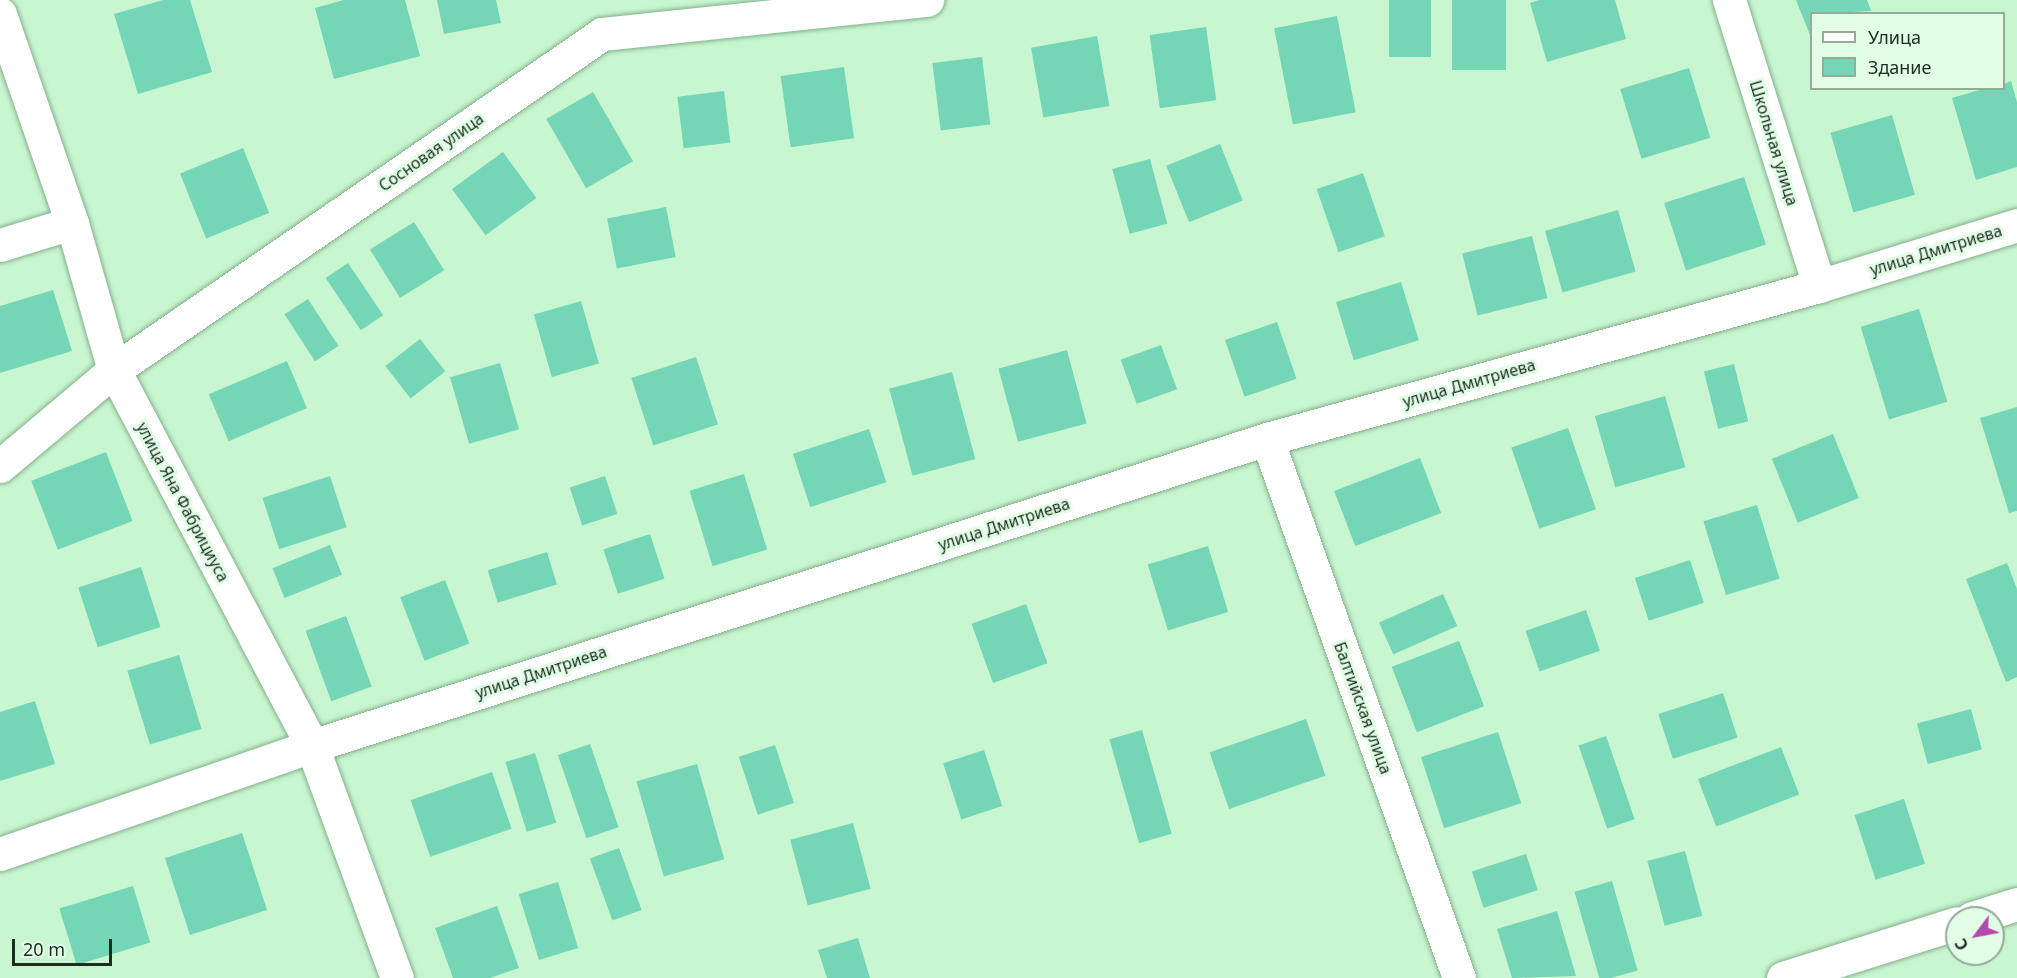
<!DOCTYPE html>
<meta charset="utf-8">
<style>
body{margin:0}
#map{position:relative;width:2017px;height:978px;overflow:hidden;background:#c8f6d0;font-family:"Noto Sans",sans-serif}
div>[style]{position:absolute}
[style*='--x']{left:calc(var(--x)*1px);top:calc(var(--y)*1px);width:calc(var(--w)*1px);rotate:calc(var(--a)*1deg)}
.building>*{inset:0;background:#74d6b6;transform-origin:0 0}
.roads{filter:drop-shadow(0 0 2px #84b08c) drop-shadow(0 0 2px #84b08c)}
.minor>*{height:33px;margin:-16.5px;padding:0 16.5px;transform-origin:16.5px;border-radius:16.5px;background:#fff}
span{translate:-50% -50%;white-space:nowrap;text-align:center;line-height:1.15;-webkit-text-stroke:6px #e2fee7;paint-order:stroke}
.street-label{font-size:16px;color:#1c2e20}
.legend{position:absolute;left:1810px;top:12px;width:195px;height:78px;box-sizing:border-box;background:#e2fee7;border:2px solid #93ab97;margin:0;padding:8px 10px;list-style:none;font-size:18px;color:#1c2e20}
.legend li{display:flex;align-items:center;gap:12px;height:30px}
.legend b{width:30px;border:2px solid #93ab97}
.north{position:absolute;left:1945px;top:906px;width:60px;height:60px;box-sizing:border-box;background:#e2fee7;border:2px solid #93ab97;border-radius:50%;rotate:238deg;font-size:16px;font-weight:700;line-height:24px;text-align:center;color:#1c2e20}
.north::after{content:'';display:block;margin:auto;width:21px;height:27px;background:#b249ac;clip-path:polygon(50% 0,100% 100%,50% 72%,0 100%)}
.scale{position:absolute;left:12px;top:939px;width:100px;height:27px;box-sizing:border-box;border:3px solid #1c2e20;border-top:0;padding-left:8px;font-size:18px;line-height:21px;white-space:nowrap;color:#1c2e20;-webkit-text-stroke:4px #e2fee7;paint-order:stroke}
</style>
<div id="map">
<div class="building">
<div style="clip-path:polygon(163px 0,190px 0,212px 72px,138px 94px,114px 14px)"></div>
<div style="clip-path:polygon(344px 0,405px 0,420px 56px,334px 79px,315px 8px)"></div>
<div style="clip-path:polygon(437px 0,496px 0,501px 23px,444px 34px)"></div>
<div style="left:1389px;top:0;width:42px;height:57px"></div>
<div style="left:1452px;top:0;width:54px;height:70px"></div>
<div style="clip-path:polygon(1539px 0,1615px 0,1626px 39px,1547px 62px,1530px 3px)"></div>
<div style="clip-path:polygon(1796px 0,1867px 0,1871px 11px,1812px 14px,1810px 35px)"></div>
<div style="left:1337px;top:16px;width:98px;height:64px;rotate:79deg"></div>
<div style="left:1206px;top:27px;width:74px;height:57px;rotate:82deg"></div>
<div style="left:1097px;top:36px;width:71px;height:67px;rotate:80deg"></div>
<div style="left:982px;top:57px;width:68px;height:50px;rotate:83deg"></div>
<div style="left:844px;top:67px;width:72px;height:64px;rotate:82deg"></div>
<div style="left:1689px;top:68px;width:73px;height:72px;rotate:73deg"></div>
<div style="clip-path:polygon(2011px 81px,2017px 102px,2017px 167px,1976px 180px,1952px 98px,1986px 88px,2004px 88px,2004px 84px)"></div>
<div style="left:724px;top:91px;width:52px;height:47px;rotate:83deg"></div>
<div style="left:593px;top:92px;width:80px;height:54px;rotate:60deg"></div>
<div style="left:1892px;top:115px;width:83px;height:64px;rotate:74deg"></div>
<div style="left:1220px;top:144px;width:61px;height:58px;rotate:68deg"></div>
<div style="left:243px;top:148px;width:70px;height:68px;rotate:68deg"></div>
<div style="left:503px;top:152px;width:57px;height:63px;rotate:54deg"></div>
<div style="left:1150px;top:159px;width:67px;height:39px;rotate:75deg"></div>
<div style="left:1363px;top:173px;width:67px;height:49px;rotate:71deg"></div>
<div style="left:1744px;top:177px;width:71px;height:84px;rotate:72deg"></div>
<div style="left:666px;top:207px;width:51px;height:60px;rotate:79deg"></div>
<div style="left:1618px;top:210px;width:64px;height:76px;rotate:74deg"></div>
<div style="left:414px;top:222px;width:57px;height:52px;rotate:58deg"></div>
<div style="left:1532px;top:236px;width:64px;height:72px;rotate:76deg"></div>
<div style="left:348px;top:263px;width:63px;height:27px;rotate:56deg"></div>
<div style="left:1401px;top:282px;width:61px;height:68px;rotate:73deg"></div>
<div style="clip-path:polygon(53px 290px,72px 351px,0 373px,0 306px)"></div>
<div style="left:308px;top:299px;width:56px;height:28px;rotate:57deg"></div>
<div style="left:581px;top:301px;width:65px;height:49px;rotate:74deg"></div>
<div style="left:1919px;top:309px;width:97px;height:61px;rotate:73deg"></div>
<div style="left:1277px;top:322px;width:60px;height:55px;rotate:71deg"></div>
<div style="left:420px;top:339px;width:41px;height:44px;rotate:52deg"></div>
<div style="left:1161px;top:345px;width:47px;height:43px;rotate:70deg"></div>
<div style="left:1067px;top:350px;width:76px;height:71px;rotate:75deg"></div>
<div style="left:696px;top:357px;width:71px;height:68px;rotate:72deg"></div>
<div style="left:287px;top:361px;width:51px;height:85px;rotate:67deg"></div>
<div style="left:500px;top:363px;width:69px;height:52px;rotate:74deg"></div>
<div style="left:1734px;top:364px;width:59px;height:31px;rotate:76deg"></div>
<div style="left:952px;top:372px;width:90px;height:65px;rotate:75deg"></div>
<div style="left:1665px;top:396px;width:74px;height:73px;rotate:74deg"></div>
<div style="clip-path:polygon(2017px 407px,2017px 511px,2009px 513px,1980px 418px)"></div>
<div style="left:1568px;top:428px;width:86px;height:60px;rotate:71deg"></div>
<div style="left:869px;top:429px;width:56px;height:80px;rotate:72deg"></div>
<div style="left:1833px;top:434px;width:69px;height:66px;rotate:68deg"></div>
<div style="left:106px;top:452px;width:74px;height:80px;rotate:69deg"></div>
<div style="left:1420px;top:458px;width:59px;height:92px;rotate:69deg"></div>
<div style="left:744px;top:474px;width:79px;height:57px;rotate:73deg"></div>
<div style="left:330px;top:476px;width:54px;height:71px;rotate:72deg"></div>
<div style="left:605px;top:476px;width:40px;height:37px;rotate:72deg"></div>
<div style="left:1757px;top:505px;width:77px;height:56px;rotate:73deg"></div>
<div style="left:650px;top:534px;width:47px;height:49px;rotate:72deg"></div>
<div style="left:330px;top:545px;width:32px;height:62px;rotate:68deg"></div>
<div style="left:1208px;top:546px;width:69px;height:63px;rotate:73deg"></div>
<div style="left:547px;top:552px;width:34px;height:62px;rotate:73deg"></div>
<div style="left:1690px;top:560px;width:45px;height:58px;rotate:72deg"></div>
<div style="clip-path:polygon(2007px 563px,2017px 589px,2017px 677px,2006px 682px,1966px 579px)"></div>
<div style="left:141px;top:567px;width:63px;height:66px;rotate:72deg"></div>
<div style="left:445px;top:580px;width:68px;height:48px;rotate:69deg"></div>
<div style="left:1443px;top:594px;width:35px;height:70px;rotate:66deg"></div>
<div style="left:1026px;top:604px;width:63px;height:58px;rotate:70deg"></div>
<div style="left:1586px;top:610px;width:43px;height:64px;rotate:71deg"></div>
<div style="left:346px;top:616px;width:75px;height:43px;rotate:70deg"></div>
<div style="left:1459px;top:641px;width:70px;height:72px;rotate:69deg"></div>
<div style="left:179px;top:655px;width:77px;height:54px;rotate:73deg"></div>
<div style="left:1723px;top:693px;width:47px;height:68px;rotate:72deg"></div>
<div style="clip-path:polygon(35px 701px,55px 764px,0 781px,0 712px)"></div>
<div style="left:1971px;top:709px;width:42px;height:56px;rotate:75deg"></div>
<div style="left:1306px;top:719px;width:60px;height:102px;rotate:71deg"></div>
<div style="left:1142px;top:730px;width:108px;height:34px;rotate:74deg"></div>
<div style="left:1498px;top:732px;width:75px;height:81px;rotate:72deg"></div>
<div style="left:1606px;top:736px;width:88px;height:29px;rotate:71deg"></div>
<div style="left:590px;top:744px;width:88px;height:34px;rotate:71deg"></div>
<div style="left:775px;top:745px;width:61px;height:38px;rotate:72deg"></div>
<div style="left:1781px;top:747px;width:51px;height:89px;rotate:69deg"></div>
<div style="left:984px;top:750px;width:59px;height:43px;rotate:72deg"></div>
<div style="left:535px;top:753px;width:73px;height:31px;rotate:73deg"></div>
<div style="left:697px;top:764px;width:99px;height:63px;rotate:74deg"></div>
<div style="left:492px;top:772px;width:60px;height:86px;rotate:71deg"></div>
<div style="left:1904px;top:799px;width:68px;height:52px;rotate:72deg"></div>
<div style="left:853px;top:823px;width:68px;height:65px;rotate:75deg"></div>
<div style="left:242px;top:833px;width:81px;height:81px;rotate:72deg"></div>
<div style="left:619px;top:848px;width:66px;height:31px;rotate:70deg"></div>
<div style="left:1685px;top:851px;width:67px;height:39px;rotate:75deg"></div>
<div style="left:1526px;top:854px;width:38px;height:57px;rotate:72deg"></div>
<div style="left:1612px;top:881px;width:93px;height:39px;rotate:74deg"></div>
<div style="left:558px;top:882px;width:69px;height:41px;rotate:73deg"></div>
<div style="left:133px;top:886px;width:59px;height:77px;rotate:73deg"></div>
<div style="clip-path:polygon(497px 906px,519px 968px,490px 978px,453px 978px,435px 928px)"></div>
<div style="clip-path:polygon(1557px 911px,1576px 976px,1512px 978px,1497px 929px)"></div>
<div style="clip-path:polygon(858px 938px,870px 978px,827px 978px,818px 950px)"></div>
</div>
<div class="roads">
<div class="minor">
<div style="--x:1729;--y:0;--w:300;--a:72.5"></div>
<div style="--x:0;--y:14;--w:221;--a:71"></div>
<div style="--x:72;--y:223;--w:153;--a:74.1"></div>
<div style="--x:114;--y:370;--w:425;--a:62.2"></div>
<div style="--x:312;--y:746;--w:247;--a:69.9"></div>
<div style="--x:0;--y:245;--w:75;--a:-17"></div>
<div style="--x:1267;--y:439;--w:572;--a:70.39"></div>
<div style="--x:0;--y:466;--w:149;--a:-40.1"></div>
<div style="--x:114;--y:370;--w:592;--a:-34.55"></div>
<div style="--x:602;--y:34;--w:327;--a:-6"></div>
<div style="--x:0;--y:854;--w:330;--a:-19.1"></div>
<div style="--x:312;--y:746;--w:1003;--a:-17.82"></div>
<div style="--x:1267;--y:439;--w:573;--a:-15.49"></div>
<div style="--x:1819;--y:286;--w:207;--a:-17.1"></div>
<div style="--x:1972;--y:918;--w:47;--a:-17.3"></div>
<div style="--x:1783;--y:978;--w:182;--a:-17.5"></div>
</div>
</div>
<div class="street-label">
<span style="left:1774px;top:143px;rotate:73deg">Школьная улица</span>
<span style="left:431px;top:152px;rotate:-35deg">Сосновая улица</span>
<span style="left:1936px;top:250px;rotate:-17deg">улица Дмитриева</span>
<span style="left:1469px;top:383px;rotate:-16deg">улица Дмитриева</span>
<span style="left:183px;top:502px;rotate:62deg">улица Яна Фабрициуса</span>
<span style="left:1004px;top:524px;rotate:-18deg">улица Дмитриева</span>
<span style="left:541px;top:672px;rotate:-18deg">улица Дмитриева</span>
<span style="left:1363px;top:708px;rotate:70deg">Балтийская улица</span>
</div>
<ul class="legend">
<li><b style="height:8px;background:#fff"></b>Улица</li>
<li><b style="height:16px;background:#74d6b6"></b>Здание</li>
</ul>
<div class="north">С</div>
<div class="scale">20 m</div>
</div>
